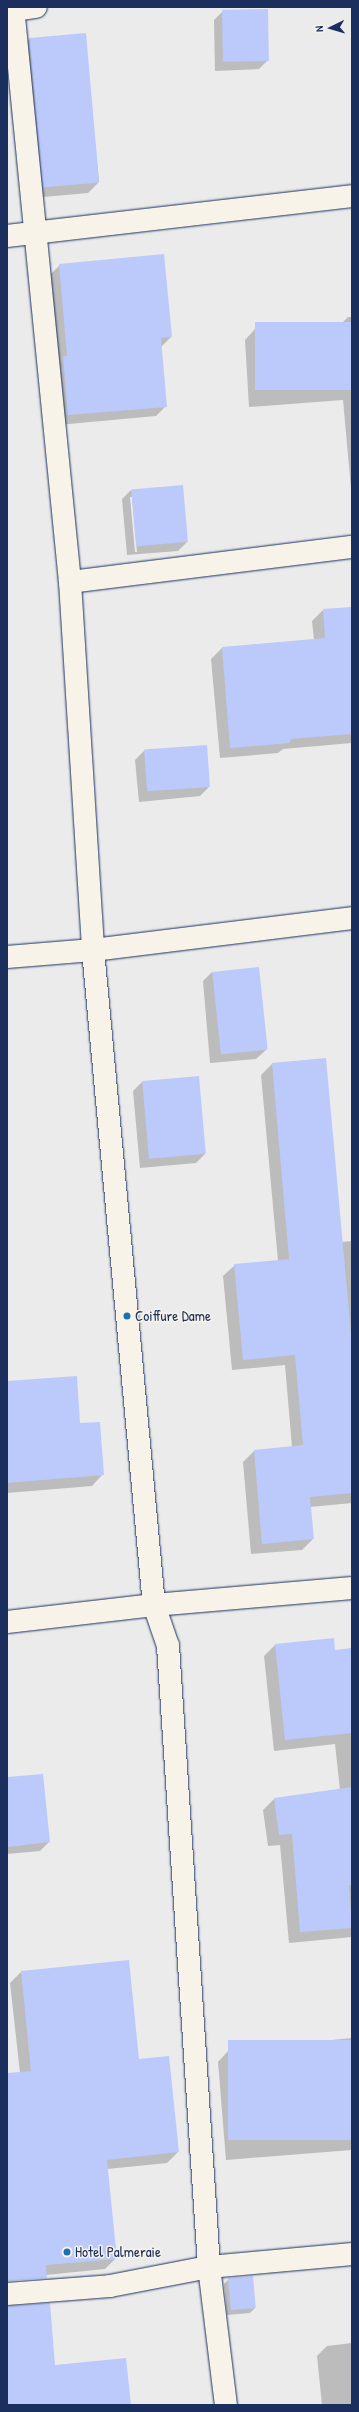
<!DOCTYPE html>
<style>
body{margin:0}
#map{position:relative;width:359px;height:2412px;overflow:hidden;background:#ebebec;font-family:"Patrick Hand",sans-serif}
div>[style]{position:absolute}
[style*='--x']{left:calc(var(--x)*1px);top:calc(var(--y)*1px);width:calc(var(--w)*1px);rotate:calc(var(--a)*1deg)}
.shadow>*{inset:0;background:#0003}
.building>*{inset:0;background:#bccafb;transform-origin:0 0}
.roads{filter:drop-shadow(0 0 1px #1b2f5e) drop-shadow(0 0 1px #1b2f5e)}
.minor>*{height:22px;margin:-11px;padding:0 11px;transform-origin:11px;border-radius:11px;background:#f7f3e8}
.dots>*{width:11px;height:11px;translate:-50% -50%;box-sizing:border-box;border:2px solid #f7f3e8;border-radius:50%}
span{translate:-50% -50%;white-space:nowrap;text-align:center;line-height:1.15;-webkit-text-stroke:3px #f7f3e8;paint-order:stroke}
.poi-label{font-size:15px;color:#1b2f5e}
.left{translate:0 -50%;text-align:left}
.frame{position:absolute;inset:0;border:8px solid #1b2f5e;pointer-events:none}
.north{position:absolute;left:311px;top:8px;width:40px;height:40px;-webkit-text-stroke:3px #f7f3e8;paint-order:stroke;rotate:265deg;font-size:11px;font-weight:700;line-height:16px;text-align:center;color:#1b2f5e}
.north::after{content:'';display:block;margin:auto;width:14px;height:18px;background:#1b2f5e;clip-path:polygon(50% 0,100% 100%,50% 72%,0 100%)}
</style>
<div id="map">
<div class="shadow">
<div style="clip-path:polygon(223px 11px,268px 60px,259px 69px,215px 71px,214px 20px)"></div>
<div style="clip-path:polygon(85px 34px,99px 182px,88px 193px,32px 198px,18px 50px,29px 39px)"></div>
<div style="clip-path:polygon(60px 265px,171px 337px,161px 347px,166px 406px,156px 416px,58px 425px,50px 275px)"></div>
<div style="clip-path:polygon(348px 317px,352px 317px,352px 500px,343px 400px,249px 407px,245px 340px,255px 329px,342px 323px)"></div>
<div style="clip-path:polygon(evenodd,182px 486px,187px 542px,178px 551px,127px 555px,122px 499px,131px 490px,182px 486px,130px 497px,132px 497px,137px 552px,135px 552px,130px 497px)"></div>
<div style="clip-path:polygon(352px 608px,352px 743px,283px 749px,278px 753px,220px 758px,211px 659px,222px 648px,314px 640px,312px 621px,323px 610px)"></div>
<div style="clip-path:polygon(206px 746px,209px 787px,200px 796px,139px 802px,135px 760px,144px 751px)"></div>
<div style="clip-path:polygon(212px 972px,266px 1050px,256px 1059px,210px 1063px,203px 981px)"></div>
<div style="clip-path:polygon(272px 1064px,342px 1242px,352px 1241px,352px 1503px,310px 1507px,313px 1539px,302px 1550px,251px 1554px,243px 1462px,254px 1451px,292px 1447px,285px 1365px,232px 1370px,223px 1276px,235px 1265px,278px 1261px,261px 1075px)"></div>
<div style="clip-path:polygon(198px 1077px,205px 1154px,196px 1163px,140px 1168px,133px 1091px,142px 1082px)"></div>
<div style="clip-path:polygon(7px 1382px,79px 1425px,103px 1474px,92px 1486px,7px 1493px)"></div>
<div style="clip-path:polygon(275px 1645px,334px 1651px,352px 1649px,352px 1937px,289px 1943px,280px 1845px,268px 1846px,263px 1810px,274px 1799px,340px 1790px,335px 1744px,274px 1751px,264px 1656px)"></div>
<div style="clip-path:polygon(7px 1778px,49px 1842px,40px 1851px,7px 1854px)"></div>
<div style="clip-path:polygon(21px 1972px,138px 2060px,178px 2152px,167px 2163px,107px 2169px,116px 2258px,105px 2269px,36px 2276px,7px 2227px,7px 2074px,20px 2073px,10px 1983px)"></div>
<div style="clip-path:polygon(352px 2038px,352px 2150px,226px 2160px,218px 2062px,229px 2050px)"></div>
<div style="clip-path:polygon(229px 2279px,255px 2308px,250px 2313px,227px 2315px,224px 2284px)"></div>
<div style="clip-path:polygon(352px 2343px,352px 2405px,322px 2405px,317px 2356px,327px 2346px)"></div>
</div>
<div class="building">
<div style="left:268px;top:9px;width:52px;height:46px;rotate:89deg"></div>
<div style="left:86px;top:33px;width:150px;height:57px;rotate:85deg"></div>
<div style="clip-path:polygon(164px 254px,172px 337px,161px 338px,167px 407px,68px 415px,63px 356px,67px 356px,59px 264px)"></div>
<div style="left:352px;top:322px;width:68px;height:97px;rotate:90deg"></div>
<div style="left:183px;top:485px;width:57px;height:52px;rotate:85deg"></div>
<div style="clip-path:polygon(352px 607px,352px 734px,290px 739px,290px 743px,230px 748px,222px 647px,325px 638px,323px 609px)"></div>
<div style="left:207px;top:745px;width:42px;height:63px;rotate:86deg"></div>
<div style="left:259px;top:967px;width:83px;height:47px;rotate:84deg"></div>
<div style="clip-path:polygon(326px 1058px,352px 1345px,352px 1493px,310px 1497px,314px 1539px,262px 1544px,254px 1450px,303px 1445px,295px 1355px,243px 1360px,234px 1264px,289px 1259px,272px 1063px)"></div>
<div style="left:199px;top:1076px;width:78px;height:57px;rotate:85deg"></div>
<div style="clip-path:polygon(77px 1376px,80px 1423px,100px 1422px,104px 1475px,7px 1483px,7px 1381px)"></div>
<div style="clip-path:polygon(334px 1638px,335px 1650px,352px 1648px,352px 1733px,285px 1740px,275px 1644px)"></div>
<div style="clip-path:polygon(43px 1774px,50px 1842px,7px 1847px,7px 1777px)"></div>
<div style="clip-path:polygon(352px 1787px,352px 1885px,349px 1885px,352px 1928px,300px 1932px,292px 1834px,279px 1835px,274px 1798px)"></div>
<div style="clip-path:polygon(129px 1960px,139px 2059px,169px 2056px,179px 2152px,107px 2160px,117px 2259px,46px 2265px,47px 2278px,7px 2281px,7px 2073px,31px 2071px,21px 1971px)"></div>
<div style="left:352px;top:2040px;width:100px;height:124px;rotate:90deg"></div>
<div style="left:253px;top:2276px;width:32px;height:25px;rotate:85deg"></div>
<div style="clip-path:polygon(50px 2303px,55px 2365px,126px 2358px,131px 2405px,7px 2405px,7px 2306px)"></div>
</div>
<div class="roads">
<div class="minor">
<div style="--x:13;--y:7;--w:578;--a:84.34"></div>
<div style="--x:70;--y:582;--w:369;--a:86.4"></div>
<div style="--x:93;--y:950;--w:658;--a:84.68"></div>
<div style="--x:154;--y:1605;--w:43;--a:71.1"></div>
<div style="--x:168;--y:1646;--w:622;--a:86.22"></div>
<div style="--x:209;--y:2267;--w:139;--a:83"></div>
<div style="--x:7;--y:11;--w:29;--a:-8"></div>
<div style="--x:7;--y:236;--w:347;--a:-6.6"></div>
<div style="--x:70;--y:582;--w:284;--a:-7.1"></div>
<div style="--x:7;--y:957;--w:86;--a:-4.7"></div>
<div style="--x:93;--y:950;--w:261;--a:-7"></div>
<div style="--x:7;--y:1622;--w:148;--a:-6.6"></div>
<div style="--x:154;--y:1605;--w:199;--a:-4.9"></div>
<div style="--x:7;--y:2294;--w:103;--a:-4.4"></div>
<div style="--x:110;--y:2286;--w:101;--a:-10.9"></div>
<div style="--x:209;--y:2267;--w:144;--a:-5.2"></div>
</div>
</div>
<div class="dots">
<div style="left:127px;top:1316px;background:#1f6fb2"></div>
<div style="left:67px;top:2252px;background:#1f6fb2"></div>
</div>
<div class="poi-label">
<span class="left" style="left:135px;top:1316px">Coiffure Dame</span>
<span class="left" style="left:75px;top:2252px">Hotel Palmeraie</span>
</div>
<div class="frame"></div>
<div class="north">N</div>
</div>
